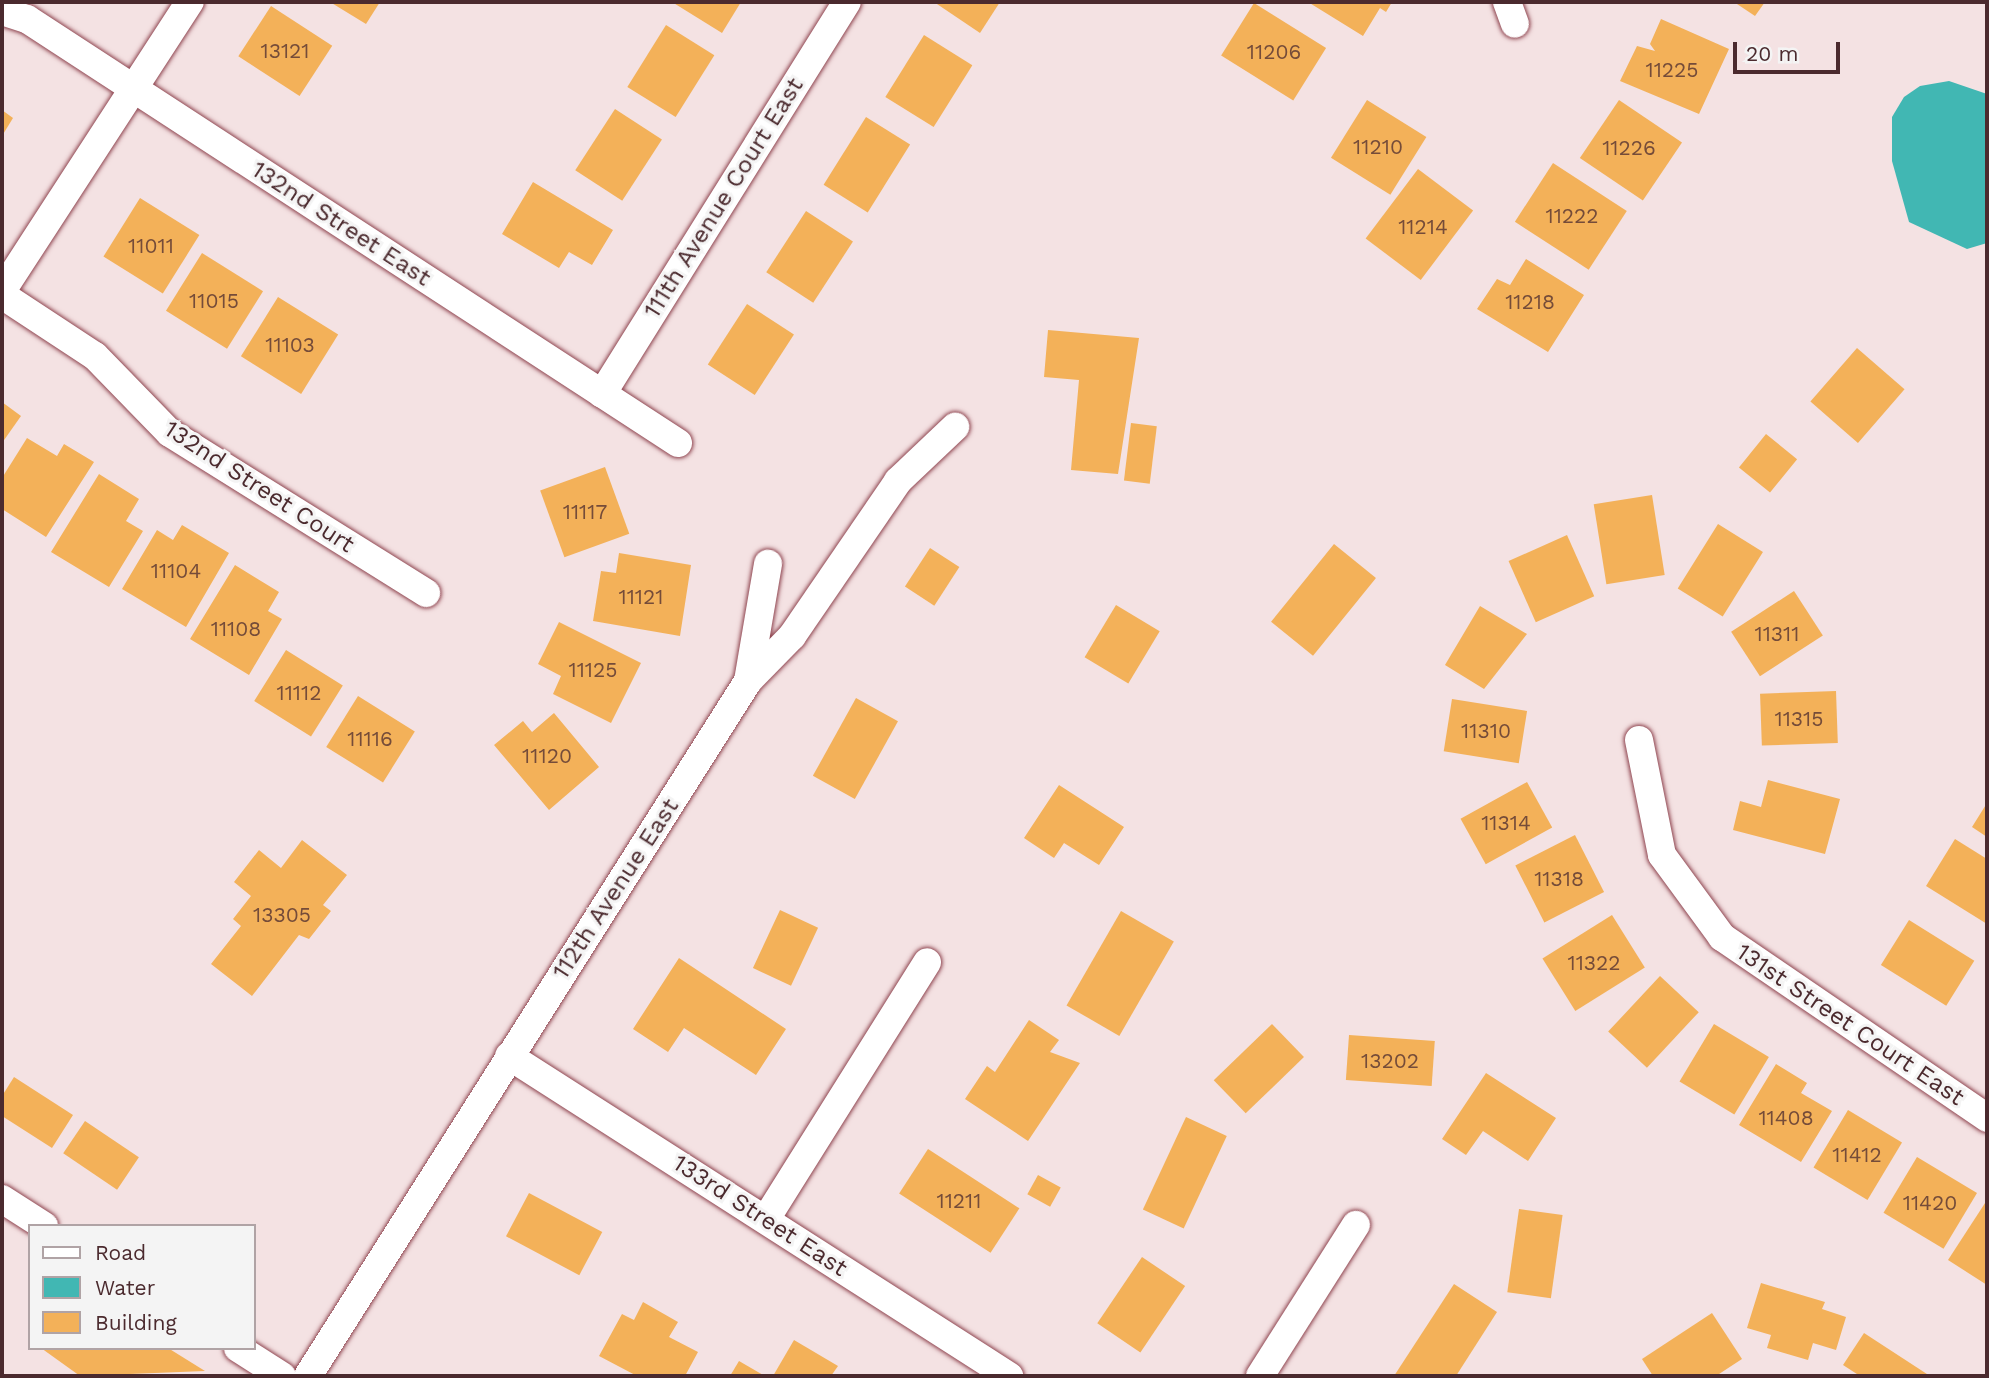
<!DOCTYPE html>
<style>
body{margin:0}
#map{position:relative;width:1989px;height:1378px;overflow:hidden;background:#f4e2e3;font-family:"Work Sans",sans-serif}
div>[style]{position:absolute}
[style*='--x']{left:calc(var(--x)*1px);top:calc(var(--y)*1px);width:calc(var(--w)*1px);rotate:calc(var(--a)*1deg)}
.water>*{inset:0;background:#41b7b3}
.building>*{inset:0;background:#f3b159;transform-origin:0 0}
.roads{filter:drop-shadow(0 0 2px #8f4550) drop-shadow(0 0 2px #8f4550)}
.minor>*{height:28px;margin:-14px;padding:0 14px;transform-origin:14px;border-radius:14px;background:#fff}
span{translate:-50% -50%;white-space:nowrap;text-align:center;line-height:1.15;-webkit-text-stroke:6px #f4f4f4;paint-order:stroke}
.number-label{font-size:21px;color:#754c39}
.number-label span{-webkit-text-stroke-width:0}
.street-label{font-size:24px;color:#4b2a2e}
.frame{position:absolute;inset:0;border:4px solid #4b2a2e;pointer-events:none}
.legend{position:absolute;left:28px;top:1224px;width:228px;height:126px;box-sizing:border-box;background:#f4f4f4;border:2px solid #b0a3a5;margin:0;padding:9px 12px;list-style:none;font-size:21px;color:#4b2a2e}
.legend li{display:flex;align-items:center;gap:14px;height:35px}
.legend b{width:35px;border:2px solid #b0a3a5}
.scale{position:absolute;left:1733px;top:42px;width:107px;height:32px;box-sizing:border-box;border:4px solid #4b2a2e;border-top:0;padding-left:9px;font-size:21px;line-height:24px;white-space:nowrap;color:#4b2a2e;-webkit-text-stroke:5px #f4f4f4;paint-order:stroke}
</style>
<div id="map">
<div class="water">
<div style="clip-path:polygon(1949px 81px,1987px 94px,1987px 243px,1967px 249px,1909px 222px,1892px 161px,1892px 117px,1904px 97px,1920px 86px)"></div>
</div>
<div class="building">
<div style="clip-path:polygon(330px 2px,380px 2px,366px 24px)"></div>
<div style="clip-path:polygon(672px 2px,741px 2px,722px 33px)"></div>
<div style="clip-path:polygon(934px 2px,1000px 2px,980px 33px)"></div>
<div style="clip-path:polygon(1308px 2px,1392px 2px,1386px 12px,1380px 8px,1363px 36px)"></div>
<div style="clip-path:polygon(1734px 2px,1765px 2px,1755px 16px)"></div>
<div style="left:1254px;top:3px;width:85px;height:62px;rotate:32deg"></div>
<div style="left:271px;top:6px;width:73px;height:60px;rotate:33deg"></div>
<div style="clip-path:polygon(1661px 19px,1729px 49px,1699px 114px,1620px 81px,1637px 46px,1655px 51px,1650px 44px)"></div>
<div style="left:666px;top:25px;width:57px;height:73px;rotate:32deg"></div>
<div style="left:924px;top:35px;width:57px;height:73px;rotate:32deg"></div>
<div style="left:1367px;top:100px;width:70px;height:68px;rotate:32deg"></div>
<div style="left:1619px;top:100px;width:76px;height:70px;rotate:34deg"></div>
<div style="left:615px;top:109px;width:56px;height:73px;rotate:33deg"></div>
<div style="clip-path:polygon(2px 110px,13px 118px,2px 136px)"></div>
<div style="left:866px;top:117px;width:52px;height:80px;rotate:32deg"></div>
<div style="left:1553px;top:163px;width:88px;height:70px;rotate:33deg"></div>
<div style="left:1418px;top:169px;width:69px;height:87px;rotate:37deg"></div>
<div style="clip-path:polygon(533px 182px,613px 230px,592px 265px,569px 252px,559px 268px,502px 234px)"></div>
<div style="left:140px;top:198px;width:70px;height:69px;rotate:32deg"></div>
<div style="left:806px;top:211px;width:56px;height:73px;rotate:33deg"></div>
<div style="left:202px;top:253px;width:72px;height:68px;rotate:32deg"></div>
<div style="clip-path:polygon(1526px 259px,1584px 295px,1548px 352px,1477px 309px,1497px 279px,1510px 285px)"></div>
<div style="left:278px;top:297px;width:71px;height:70px;rotate:32deg"></div>
<div style="left:747px;top:304px;width:56px;height:72px;rotate:33deg"></div>
<div style="clip-path:polygon(1048px 330px,1139px 338px,1118px 474px,1071px 470px,1079px 380px,1044px 377px)"></div>
<div style="left:1857px;top:348px;width:63px;height:71px;rotate:41deg"></div>
<div style="clip-path:polygon(2px 402px,21px 416px,2px 443px)"></div>
<div style="left:1131px;top:423px;width:26px;height:58px;rotate:7deg"></div>
<div style="left:1766px;top:434px;width:40px;height:43px;rotate:39deg"></div>
<div style="clip-path:polygon(27px 438px,57px 456px,64px 444px,94px 462px,46px 537px,2px 509px,2px 478px)"></div>
<div style="left:605px;top:467px;width:71px;height:69px;rotate:70deg"></div>
<div style="clip-path:polygon(99px 474px,139px 499px,126px 521px,143px 531px,109px 587px,51px 552px)"></div>
<div style="left:1652px;top:495px;width:81px;height:59px;rotate:81deg"></div>
<div style="left:1718px;top:524px;width:53px;height:76px;rotate:32deg"></div>
<div style="clip-path:polygon(182px 525px,229px 553px,186px 627px,122px 589px,157px 530px,173px 540px)"></div>
<div style="left:1567px;top:535px;width:67px;height:64px;rotate:66deg"></div>
<div style="left:1334px;top:544px;width:54px;height:100px;rotate:39deg"></div>
<div style="left:930px;top:548px;width:35px;height:46px;rotate:33deg"></div>
<div style="clip-path:polygon(619px 553px,691px 565px,680px 636px,593px 621px,601px 571px,616px 573px)"></div>
<div style="clip-path:polygon(235px 565px,279px 592px,268px 611px,282px 619px,249px 675px,190px 639px)"></div>
<div style="left:1794px;top:591px;width:53px;height:75px;rotate:57deg"></div>
<div style="left:1116px;top:605px;width:51px;height:61px;rotate:31deg"></div>
<div style="clip-path:polygon(1480px 606px,1527px 634px,1484px 689px,1445px 665px)"></div>
<div style="clip-path:polygon(559px 622px,641px 663px,611px 723px,553px 694px,561px 676px,538px 664px)"></div>
<div style="left:286px;top:650px;width:67px;height:60px;rotate:32deg"></div>
<div style="left:1836px;top:691px;width:52px;height:76px;rotate:88deg"></div>
<div style="left:358px;top:696px;width:67px;height:60px;rotate:32deg"></div>
<div style="left:856px;top:698px;width:48px;height:89px;rotate:29deg"></div>
<div style="left:1452px;top:699px;width:76px;height:53px;rotate:9deg"></div>
<div style="clip-path:polygon(554px 713px,599px 767px,549px 810px,494px 745px,523px 721px,532px 732px)"></div>
<div style="clip-path:polygon(1768px 780px,1840px 799px,1825px 854px,1733px 830px,1740px 801px,1761px 807px)"></div>
<div style="left:1527px;top:782px;width:52px;height:76px;rotate:61deg"></div>
<div style="clip-path:polygon(1059px 785px,1124px 827px,1099px 865px,1064px 843px,1054px 858px,1024px 838px)"></div>
<div style="clip-path:polygon(1987px 803px,1987px 837px,1972px 827px)"></div>
<div style="left:1575px;top:835px;width:64px;height:67px;rotate:63deg"></div>
<div style="clip-path:polygon(1955px 839px,1987px 859px,1987px 924px,1926px 886px)"></div>
<div style="clip-path:polygon(302px 840px,347px 875px,323px 905px,331px 911px,309px 939px,299px 935px,252px 996px,211px 964px,241px 926px,233px 919px,251px 896px,234px 882px,259px 850px,281px 868px)"></div>
<div style="left:780px;top:910px;width:42px;height:64px;rotate:25deg"></div>
<div style="left:1121px;top:911px;width:61px;height:109px;rotate:30deg"></div>
<div style="left:1612px;top:915px;width:62px;height:82px;rotate:58deg"></div>
<div style="left:1909px;top:920px;width:77px;height:53px;rotate:32deg"></div>
<div style="clip-path:polygon(679px 958px,786px 1029px,756px 1075px,684px 1028px,668px 1052px,633px 1029px)"></div>
<div style="left:1660px;top:976px;width:53px;height:76px;rotate:43deg"></div>
<div style="clip-path:polygon(1029px 1020px,1059px 1040px,1050px 1052px,1080px 1063px,1028px 1141px,965px 1099px,987px 1066px,995px 1072px)"></div>
<div style="left:1272px;top:1024px;width:46px;height:81px;rotate:46deg"></div>
<div style="left:1714px;top:1024px;width:64px;height:67px;rotate:31deg"></div>
<div style="left:1349px;top:1035px;width:86px;height:45px;rotate:4deg"></div>
<div style="clip-path:polygon(1776px 1064px,1807px 1083px,1801px 1093px,1832px 1111px,1801px 1162px,1739px 1125px)"></div>
<div style="clip-path:polygon(1486px 1073px,1556px 1118px,1528px 1161px,1483px 1131px,1466px 1155px,1442px 1139px)"></div>
<div style="clip-path:polygon(14px 1077px,73px 1115px,52px 1148px,2px 1116px,2px 1096px)"></div>
<div style="left:1848px;top:1110px;width:63px;height:67px;rotate:31deg"></div>
<div style="left:1186px;top:1117px;width:45px;height:102px;rotate:25deg"></div>
<div style="left:85px;top:1121px;width:65px;height:39px;rotate:34deg"></div>
<div style="left:928px;top:1149px;width:109px;height:53px;rotate:33deg"></div>
<div style="left:1917px;top:1157px;width:70px;height:65px;rotate:31deg"></div>
<div style="left:1038px;top:1175px;width:26px;height:22px;rotate:29deg"></div>
<div style="left:529px;top:1193px;width:83px;height:49px;rotate:28deg"></div>
<div style="clip-path:polygon(1987px 1200px,1987px 1285px,1948px 1260px)"></div>
<div style="left:1519px;top:1209px;width:44px;height:84px;rotate:8deg"></div>
<div style="left:1142px;top:1257px;width:52px;height:80px;rotate:34deg"></div>
<div style="clip-path:polygon(1761px 1283px,1825px 1302px,1822px 1309px,1846px 1317px,1836px 1350px,1813px 1343px,1808px 1360px,1767px 1348px,1771px 1335px,1747px 1328px)"></div>
<div style="clip-path:polygon(1454px 1284px,1497px 1312px,1456px 1376px,1394px 1376px)"></div>
<div style="clip-path:polygon(643px 1302px,678px 1322px,669px 1337px,698px 1352px,685px 1376px,637px 1376px,599px 1356px,622px 1314px,634px 1320px)"></div>
<div style="clip-path:polygon(1712px 1313px,1742px 1359px,1716px 1376px,1653px 1376px,1642px 1359px)"></div>
<div style="clip-path:polygon(1864px 1333px,1930px 1376px,1860px 1376px,1843px 1365px)"></div>
<div style="clip-path:polygon(794px 1340px,838px 1366px,831px 1376px,773px 1376px)"></div>
<div style="clip-path:polygon(41px 1348px,168px 1348px,205px 1371px,80px 1376px)"></div>
<div style="clip-path:polygon(739px 1361px,765px 1376px,730px 1376px)"></div>
</div>
<div class="roads">
<div class="minor">
<div style="--x:1507;--y:2;--w:23;--a:70"></div>
<div style="--x:2;--y:11;--w:26;--a:18"></div>
<div style="--x:27;--y:19;--w:777;--a:33.08"></div>
<div style="--x:2;--y:291;--w:345;--a:-57"></div>
<div style="--x:2;--y:295;--w:111;--a:33.3"></div>
<div style="--x:95;--y:356;--w:107;--a:45.8"></div>
<div style="--x:170;--y:433;--w:302;--a:32"></div>
<div style="--x:602;--y:394;--w:462;--a:-58"></div>
<div style="--x:748;--y:681;--w:119;--a:-80.3"></div>
<div style="--x:1639;--y:740;--w:117;--a:78.7"></div>
<div style="--x:1662;--y:855;--w:102;--a:53.8"></div>
<div style="--x:1722;--y:937;--w:321;--a:34.3"></div>
<div style="--x:509;--y:1056;--w:594;--a:32.62"></div>
<div style="--x:2;--y:1199;--w:50;--a:32.7"></div>
<div style="--x:766;--y:1219;--w:303;--a:-57.9"></div>
<div style="--x:238;--y:1348;--w:52;--a:32.5"></div>
<div style="--x:308;--y:1376;--w:823;--a:-57.66"></div>
<div style="--x:748;--y:681;--w:63;--a:-45.6"></div>
<div style="--x:792;--y:636;--w:188;--a:-55.6"></div>
<div style="--x:898;--y:481;--w:79;--a:-43.5"></div>
<div style="--x:1260;--y:1376;--w:179;--a:-57.6"></div>
</div>
</div>
<div class="number-label">
<span style="left:285px;top:51px">13121</span>
<span style="left:1274px;top:52px">11206</span>
<span style="left:1672px;top:70px">11225</span>
<span style="left:1378px;top:147px">11210</span>
<span style="left:1629px;top:148px">11226</span>
<span style="left:1572px;top:216px">11222</span>
<span style="left:1423px;top:227px">11214</span>
<span style="left:151px;top:246px">11011</span>
<span style="left:214px;top:301px">11015</span>
<span style="left:1530px;top:302px">11218</span>
<span style="left:290px;top:345px">11103</span>
<span style="left:585px;top:512px">11117</span>
<span style="left:176px;top:571px">11104</span>
<span style="left:641px;top:597px">11121</span>
<span style="left:236px;top:629px">11108</span>
<span style="left:1777px;top:634px">11311</span>
<span style="left:593px;top:670px">11125</span>
<span style="left:299px;top:693px">11112</span>
<span style="left:1799px;top:719px">11315</span>
<span style="left:1486px;top:731px">11310</span>
<span style="left:370px;top:739px">11116</span>
<span style="left:547px;top:756px">11120</span>
<span style="left:1506px;top:823px">11314</span>
<span style="left:1559px;top:879px">11318</span>
<span style="left:282px;top:915px">13305</span>
<span style="left:1594px;top:963px">11322</span>
<span style="left:1390px;top:1061px">13202</span>
<span style="left:1786px;top:1118px">11408</span>
<span style="left:1857px;top:1155px">11412</span>
<span style="left:959px;top:1201px">11211</span>
<span style="left:1930px;top:1203px">11420</span>
</div>
<div class="street-label">
<span style="left:724px;top:198px;rotate:-58deg">111th Avenue Court East</span>
<span style="left:341px;top:224px;rotate:33deg">132nd Street East</span>
<span style="left:259px;top:487px;rotate:33deg">132nd Street Court</span>
<span style="left:616px;top:889px;rotate:-57deg">112th Avenue East</span>
<span style="left:1850px;top:1025px;rotate:34deg">131st Street Court East</span>
<span style="left:760px;top:1216px;rotate:33deg">133rd Street East</span>
</div>
<div class="frame"></div>
<ul class="legend">
<li><b style="height:9px;background:#fff"></b>Road</li>
<li><b style="height:19px;background:#41b7b3"></b>Water</li>
<li><b style="height:19px;background:#f3b159"></b>Building</li>
</ul>
<div class="scale">20 m</div>
</div>
